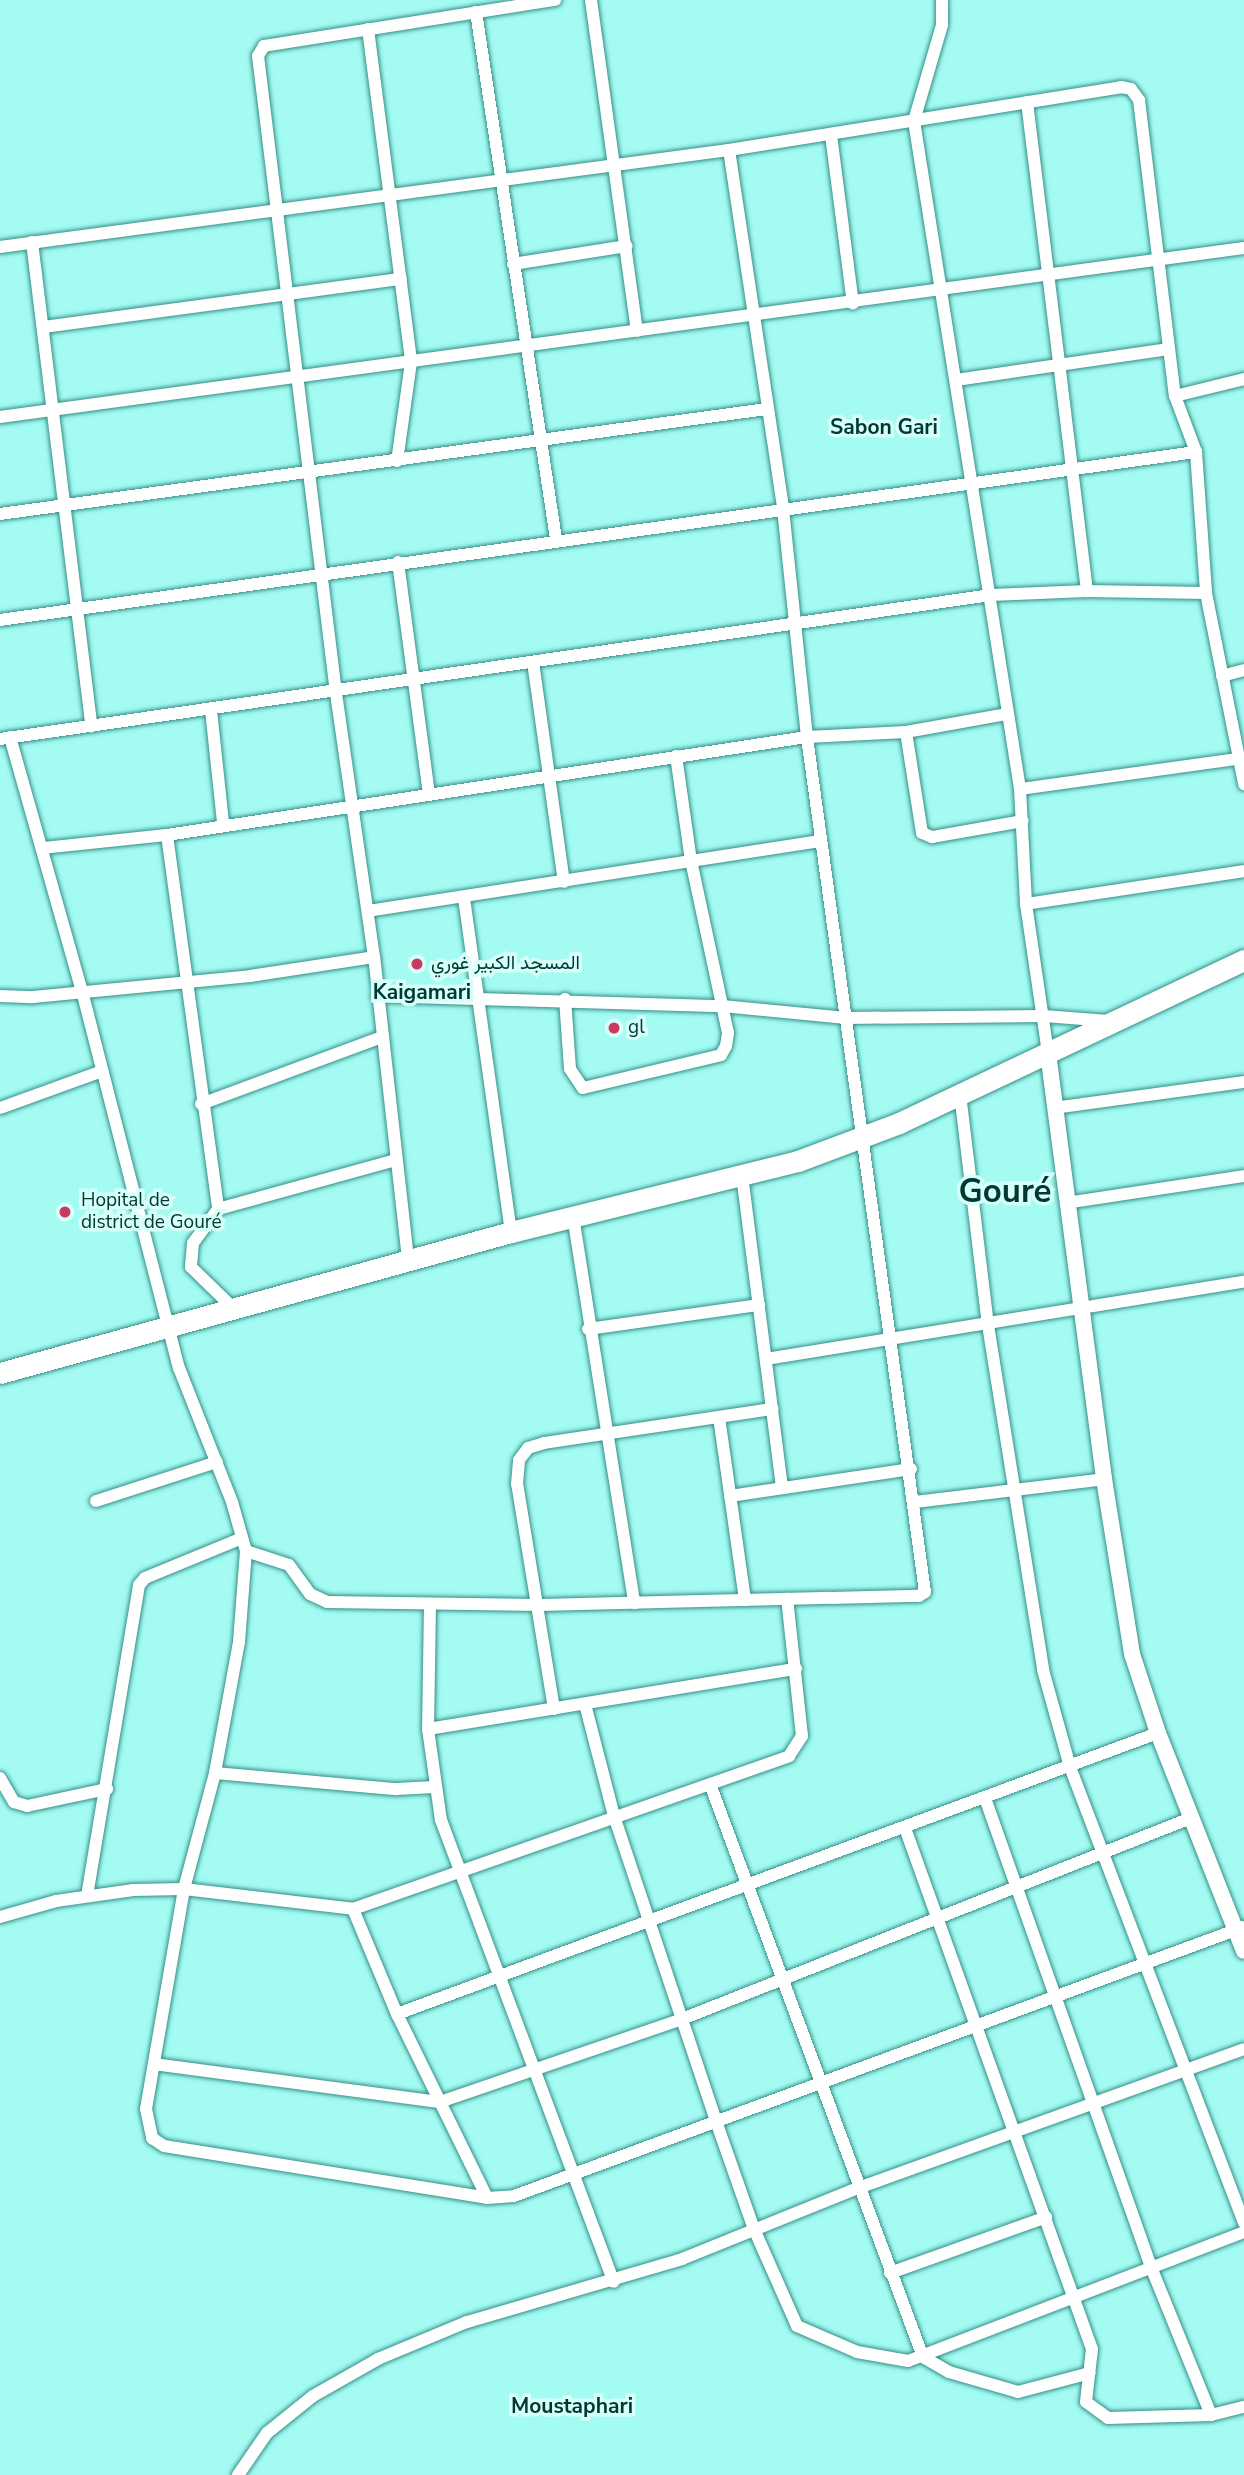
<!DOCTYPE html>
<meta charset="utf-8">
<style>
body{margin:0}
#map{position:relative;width:1244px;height:2475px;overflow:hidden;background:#a3fbf2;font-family:"Nunito Sans",Vazirmatn,sans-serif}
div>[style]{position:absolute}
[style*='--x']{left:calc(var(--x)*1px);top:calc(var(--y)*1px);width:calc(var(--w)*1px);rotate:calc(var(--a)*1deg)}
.roads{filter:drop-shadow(0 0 2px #348f87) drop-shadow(0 0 2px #348f87)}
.street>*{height:12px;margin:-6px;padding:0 6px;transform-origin:6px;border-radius:6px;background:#fff}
.secondary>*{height:16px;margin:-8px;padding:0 8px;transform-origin:8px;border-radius:8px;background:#fff}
.highway>*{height:21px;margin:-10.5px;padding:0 10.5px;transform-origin:10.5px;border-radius:10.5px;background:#fff}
.dots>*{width:19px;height:19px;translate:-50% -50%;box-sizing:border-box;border:4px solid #d6fffa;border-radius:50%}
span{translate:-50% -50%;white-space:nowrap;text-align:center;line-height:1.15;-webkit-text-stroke:7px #d6fffa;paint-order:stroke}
.poi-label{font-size:19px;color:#003834}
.left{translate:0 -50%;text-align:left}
.neighbourhood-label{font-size:21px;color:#003834;font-weight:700}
.town-label{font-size:33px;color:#003834;font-weight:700}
</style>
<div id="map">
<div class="roads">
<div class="street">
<div style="--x:591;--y:0;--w:334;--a:82.1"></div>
<div style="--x:942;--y:0;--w:25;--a:90"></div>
<div style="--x:942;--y:25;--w:100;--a:106.3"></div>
<div style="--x:914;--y:121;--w:676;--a:80.98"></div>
<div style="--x:1020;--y:789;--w:115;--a:87"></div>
<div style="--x:1026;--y:904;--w:151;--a:81.6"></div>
<div style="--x:476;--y:12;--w:533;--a:81.37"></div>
<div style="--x:368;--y:29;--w:336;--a:82.6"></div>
<div style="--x:411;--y:362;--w:100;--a:98"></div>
<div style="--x:1027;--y:102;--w:493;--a:83"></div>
<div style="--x:831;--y:135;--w:170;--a:82.6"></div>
<div style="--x:32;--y:242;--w:488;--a:83"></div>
<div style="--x:0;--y:247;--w:735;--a:-7.58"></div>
<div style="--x:729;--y:150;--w:397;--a:-9.1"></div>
<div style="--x:1121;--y:87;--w:10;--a:11"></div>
<div style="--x:1131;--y:89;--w:14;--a:54"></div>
<div style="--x:1139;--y:100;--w:298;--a:83.1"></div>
<div style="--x:1175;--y:396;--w:60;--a:69.4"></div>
<div style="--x:1196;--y:452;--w:141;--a:85.9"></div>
<div style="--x:1206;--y:593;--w:195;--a:78.7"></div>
<div style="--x:513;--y:264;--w:115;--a:-9"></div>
<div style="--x:44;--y:327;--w:360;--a:-7.7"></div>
<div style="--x:956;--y:380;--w:215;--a:-8.3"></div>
<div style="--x:1175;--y:396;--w:71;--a:-13.8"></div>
<div style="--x:0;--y:417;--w:1255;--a:-7.74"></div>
<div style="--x:0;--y:514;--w:774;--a:-7.8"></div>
<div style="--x:398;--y:562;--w:233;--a:82.4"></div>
<div style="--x:0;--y:620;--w:1208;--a:-8"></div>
<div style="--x:533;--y:662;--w:222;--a:82"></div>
<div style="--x:1222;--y:676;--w:23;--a:-15"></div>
<div style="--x:211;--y:710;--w:114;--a:83.9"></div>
<div style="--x:906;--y:732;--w:102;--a:81"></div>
<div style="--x:922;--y:833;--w:11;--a:22"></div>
<div style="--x:932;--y:837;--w:92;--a:-10"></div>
<div style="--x:10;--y:737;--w:264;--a:74.2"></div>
<div style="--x:82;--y:991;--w:389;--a:75.6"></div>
<div style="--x:179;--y:1368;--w:144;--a:68.4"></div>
<div style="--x:232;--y:1502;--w:51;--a:74.1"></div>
<div style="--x:246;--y:1551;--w:91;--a:94.4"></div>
<div style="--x:239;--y:1642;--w:133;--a:100.4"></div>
<div style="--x:215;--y:1773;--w:120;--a:105"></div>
<div style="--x:184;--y:1889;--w:223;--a:99.8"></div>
<div style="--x:146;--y:2109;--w:30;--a:78"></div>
<div style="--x:152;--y:2138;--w:14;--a:34"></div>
<div style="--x:164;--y:2146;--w:327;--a:9.1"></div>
<div style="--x:487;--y:2198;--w:27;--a:-4"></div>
<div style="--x:514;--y:2196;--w:778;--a:-20.23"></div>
<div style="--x:0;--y:739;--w:1001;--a:-8.27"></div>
<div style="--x:991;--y:595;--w:96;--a:-2.4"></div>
<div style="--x:1087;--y:591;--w:119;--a:1"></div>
<div style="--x:1020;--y:789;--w:219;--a:-7.9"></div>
<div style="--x:167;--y:835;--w:377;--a:82.2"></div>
<div style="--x:218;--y:1209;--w:42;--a:126.3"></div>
<div style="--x:193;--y:1243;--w:24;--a:95"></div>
<div style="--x:191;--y:1267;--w:60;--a:44.3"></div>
<div style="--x:43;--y:848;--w:125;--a:-6"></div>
<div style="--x:167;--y:835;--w:647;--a:-8.71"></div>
<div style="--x:807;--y:737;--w:99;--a:-2.9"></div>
<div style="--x:906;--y:732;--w:103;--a:-10.1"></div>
<div style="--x:464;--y:898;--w:337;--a:82"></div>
<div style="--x:1026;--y:904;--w:220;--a:-8.6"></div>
<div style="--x:368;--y:911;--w:458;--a:-8.8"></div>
<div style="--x:0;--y:996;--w:33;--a:2"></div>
<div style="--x:33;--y:997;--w:218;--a:-5.5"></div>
<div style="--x:250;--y:976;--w:125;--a:-8.7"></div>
<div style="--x:377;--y:996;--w:345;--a:1.7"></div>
<div style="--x:722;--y:1006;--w:125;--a:5.5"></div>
<div style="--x:846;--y:1018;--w:198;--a:-0.6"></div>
<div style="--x:1044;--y:1016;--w:65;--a:4.4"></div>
<div style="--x:565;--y:999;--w:70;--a:85.9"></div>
<div style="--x:570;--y:1069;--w:23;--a:56"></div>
<div style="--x:583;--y:1088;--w:142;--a:-13.4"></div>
<div style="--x:721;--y:1055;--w:10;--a:-61"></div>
<div style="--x:726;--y:1046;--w:13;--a:-81"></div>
<div style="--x:728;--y:1033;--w:176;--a:-102.1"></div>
<div style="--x:691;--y:861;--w:106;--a:-98.1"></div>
<div style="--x:960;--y:1094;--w:233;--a:83.1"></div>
<div style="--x:988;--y:1325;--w:349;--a:80.9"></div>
<div style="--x:1043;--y:1670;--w:101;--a:74.4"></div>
<div style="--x:1070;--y:1767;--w:488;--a:69.1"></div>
<div style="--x:201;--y:1104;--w:193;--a:-20.3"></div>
<div style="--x:0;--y:1108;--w:109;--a:-19.9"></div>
<div style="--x:1054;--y:1108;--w:192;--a:-7.8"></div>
<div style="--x:742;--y:1175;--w:315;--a:82.7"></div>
<div style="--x:1066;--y:1203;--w:180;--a:-8.6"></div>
<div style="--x:218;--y:1209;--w:185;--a:-15.4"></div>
<div style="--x:573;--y:1216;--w:392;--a:81"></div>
<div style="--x:408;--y:1259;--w:304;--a:-96.4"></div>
<div style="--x:374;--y:957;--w:267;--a:-98.2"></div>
<div style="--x:336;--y:693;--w:642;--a:-96.98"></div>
<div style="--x:258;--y:56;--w:12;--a:-59"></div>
<div style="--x:264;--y:46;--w:295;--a:-9"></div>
<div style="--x:588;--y:1329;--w:173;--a:-8"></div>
<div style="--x:766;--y:1359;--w:484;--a:-9.2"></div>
<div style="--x:719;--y:1417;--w:185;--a:81.9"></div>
<div style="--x:730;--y:1496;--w:183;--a:-8.5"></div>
<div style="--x:96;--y:1501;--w:127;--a:-17.9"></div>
<div style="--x:915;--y:1502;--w:190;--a:-6.9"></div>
<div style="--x:246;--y:1551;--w:45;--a:18"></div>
<div style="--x:289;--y:1565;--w:36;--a:54"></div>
<div style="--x:310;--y:1594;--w:19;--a:25"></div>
<div style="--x:327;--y:1602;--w:213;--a:0.8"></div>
<div style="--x:540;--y:1605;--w:379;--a:-1.4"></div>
<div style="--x:919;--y:1596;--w:7;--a:-34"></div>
<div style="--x:925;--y:1592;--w:863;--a:-97.86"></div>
<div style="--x:807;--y:737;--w:231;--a:-96"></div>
<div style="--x:783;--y:507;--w:361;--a:-98.6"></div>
<div style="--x:430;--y:1604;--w:125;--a:90.9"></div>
<div style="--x:428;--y:1729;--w:92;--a:81.9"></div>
<div style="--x:441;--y:1820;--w:493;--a:69.5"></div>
<div style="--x:585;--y:1704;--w:116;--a:75.5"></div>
<div style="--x:614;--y:1816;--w:325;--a:71.5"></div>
<div style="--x:717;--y:2124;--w:111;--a:70.6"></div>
<div style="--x:754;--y:2229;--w:106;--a:66.1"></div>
<div style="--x:797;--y:2326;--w:65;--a:23.4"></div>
<div style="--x:857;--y:2352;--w:52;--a:10"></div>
<div style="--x:908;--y:2361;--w:360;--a:-21"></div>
<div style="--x:554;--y:1709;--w:228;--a:-99.3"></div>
<div style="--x:517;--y:1484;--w:24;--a:-85"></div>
<div style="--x:519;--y:1460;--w:15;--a:-53"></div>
<div style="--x:528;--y:1448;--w:17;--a:-17"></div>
<div style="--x:544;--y:1443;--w:231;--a:-8.5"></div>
<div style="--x:428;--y:1729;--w:373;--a:-9.3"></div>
<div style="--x:215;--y:1773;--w:182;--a:5.1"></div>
<div style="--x:396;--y:1789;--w:38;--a:-3"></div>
<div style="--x:0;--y:1778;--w:28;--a:60"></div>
<div style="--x:14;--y:1802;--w:14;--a:17"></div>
<div style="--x:27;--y:1806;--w:82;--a:-12"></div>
<div style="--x:710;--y:1784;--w:611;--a:69.61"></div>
<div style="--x:923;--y:2357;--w:30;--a:30"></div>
<div style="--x:949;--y:2372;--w:72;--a:16.2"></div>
<div style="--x:1018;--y:2392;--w:74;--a:-14.8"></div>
<div style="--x:985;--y:1798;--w:498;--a:70.5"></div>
<div style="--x:1151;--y:2267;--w:160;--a:67.9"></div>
<div style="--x:905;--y:1828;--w:554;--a:70.26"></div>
<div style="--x:1092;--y:2349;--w:53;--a:96.5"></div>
<div style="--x:1086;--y:2402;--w:27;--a:36"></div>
<div style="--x:1108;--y:2418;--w:103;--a:-1.7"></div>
<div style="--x:1211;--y:2415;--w:34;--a:-14"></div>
<div style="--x:87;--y:1896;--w:315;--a:-80.5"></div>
<div style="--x:139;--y:1585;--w:9;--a:-49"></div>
<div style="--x:145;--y:1578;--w:105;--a:-22.4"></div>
<div style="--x:353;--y:1909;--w:114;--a:67.3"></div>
<div style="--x:397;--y:2014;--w:205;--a:63.9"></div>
<div style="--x:0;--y:1917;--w:58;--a:-15.9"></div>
<div style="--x:56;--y:1901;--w:78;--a:-8.1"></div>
<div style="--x:133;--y:1890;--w:51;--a:-1.1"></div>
<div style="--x:184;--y:1889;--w:170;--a:6.7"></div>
<div style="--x:353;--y:1909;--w:462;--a:-19.3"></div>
<div style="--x:789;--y:1756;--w:24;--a:-57"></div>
<div style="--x:802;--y:1736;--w:138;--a:-96.2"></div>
<div style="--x:397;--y:2014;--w:811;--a:-20.27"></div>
<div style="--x:154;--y:2064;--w:289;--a:7.6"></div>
<div style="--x:440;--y:2102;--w:256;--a:-18.9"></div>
<div style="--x:682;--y:2019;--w:547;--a:-21.55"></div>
<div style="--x:890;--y:2273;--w:166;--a:-19.7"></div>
<div style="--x:238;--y:2475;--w:51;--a:-55.4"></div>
<div style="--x:267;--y:2433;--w:59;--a:-38.8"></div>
<div style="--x:313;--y:2396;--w:75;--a:-29.6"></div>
<div style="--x:378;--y:2359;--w:96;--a:-22.6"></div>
<div style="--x:467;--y:2322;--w:224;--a:-16.3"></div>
<div style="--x:682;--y:2259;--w:190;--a:-22"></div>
<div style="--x:858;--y:2188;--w:410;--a:-19.8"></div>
</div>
<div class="secondary">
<div style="--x:1048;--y:1053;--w:430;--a:82.5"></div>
<div style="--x:1104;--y:1479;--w:177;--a:80.9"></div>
<div style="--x:1132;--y:1654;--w:83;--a:71.8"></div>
<div style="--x:1158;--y:1733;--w:234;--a:68.5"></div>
</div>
<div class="highway">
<div style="--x:0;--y:1373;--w:530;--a:-15.43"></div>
<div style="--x:511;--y:1232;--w:296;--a:-13.9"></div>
<div style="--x:798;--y:1161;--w:108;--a:-20.6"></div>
<div style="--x:899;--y:1123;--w:382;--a:-25.3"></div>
</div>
</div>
<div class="dots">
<div style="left:417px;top:964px;background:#c93a63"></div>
<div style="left:614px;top:1028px;background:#c93a63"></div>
<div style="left:65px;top:1212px;background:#c93a63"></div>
</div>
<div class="poi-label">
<span class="left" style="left:431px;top:964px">المسجد الكبير غوري</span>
<span class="left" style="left:628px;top:1028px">gl</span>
<span class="left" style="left:81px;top:1212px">Hopital de<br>district de Gouré</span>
</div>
<div class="neighbourhood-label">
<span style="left:884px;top:427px">Sabon Gari</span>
<span style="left:422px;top:992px">Kaigamari</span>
<span style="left:572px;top:2406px">Moustaphari</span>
</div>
<div class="town-label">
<span style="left:1005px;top:1192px">Gouré</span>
</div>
</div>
